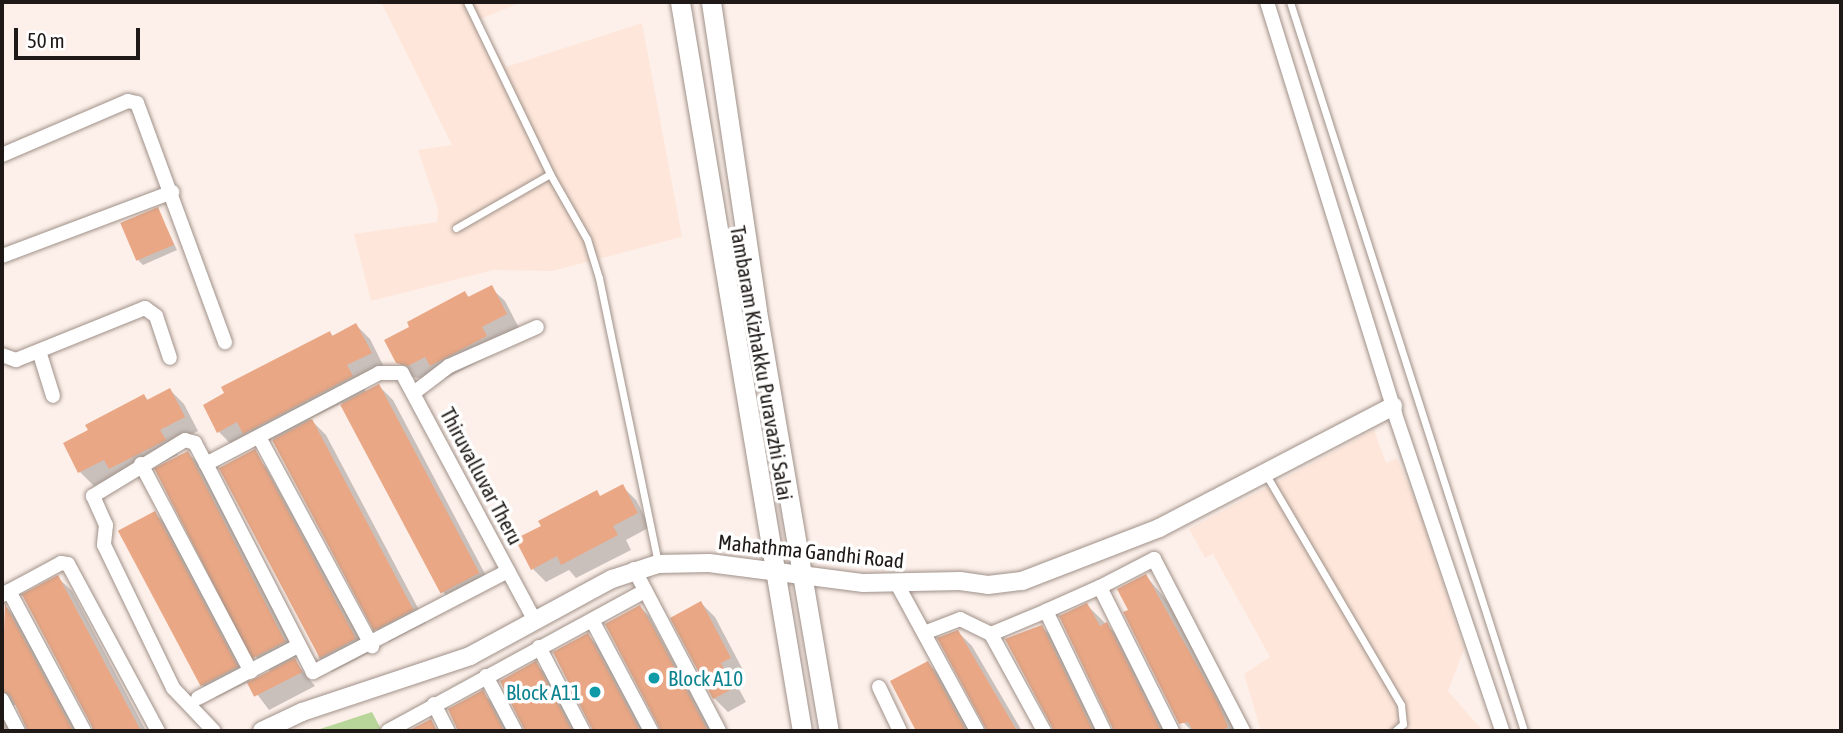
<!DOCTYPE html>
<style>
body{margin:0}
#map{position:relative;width:1843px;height:733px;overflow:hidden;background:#fdf0ea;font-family:"Asap Condensed",sans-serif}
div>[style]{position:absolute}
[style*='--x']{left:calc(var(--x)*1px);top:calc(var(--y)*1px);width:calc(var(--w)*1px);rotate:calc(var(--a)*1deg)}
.built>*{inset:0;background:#fee6da}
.green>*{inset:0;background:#b9d69a}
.shadow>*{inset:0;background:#0003}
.building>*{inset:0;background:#e9a785;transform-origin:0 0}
.roads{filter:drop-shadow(0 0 2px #9f9189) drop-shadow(0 0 2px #9f9189)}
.service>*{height:7px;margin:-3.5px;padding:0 3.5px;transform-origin:3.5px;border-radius:3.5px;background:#fff}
.minor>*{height:14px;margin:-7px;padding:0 7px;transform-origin:7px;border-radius:7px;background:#fff}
.tertiary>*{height:18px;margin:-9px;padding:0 9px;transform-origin:9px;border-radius:9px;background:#fff}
.secondary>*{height:19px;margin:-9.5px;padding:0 9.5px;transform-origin:9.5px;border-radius:9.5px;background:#fff}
.dots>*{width:19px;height:19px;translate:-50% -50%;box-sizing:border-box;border:4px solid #fff;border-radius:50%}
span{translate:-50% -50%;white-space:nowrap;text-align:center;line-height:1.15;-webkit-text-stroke:7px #fff;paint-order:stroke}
.street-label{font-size:21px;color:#1e1916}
.culture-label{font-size:21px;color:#0d838f}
.left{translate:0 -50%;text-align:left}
.right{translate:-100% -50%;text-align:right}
.frame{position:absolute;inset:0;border:4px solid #1e1916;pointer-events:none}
.scale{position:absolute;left:14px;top:28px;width:126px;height:32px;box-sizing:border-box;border:4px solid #1e1916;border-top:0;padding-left:9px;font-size:21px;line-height:24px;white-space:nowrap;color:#1e1916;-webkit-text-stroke:5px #fff;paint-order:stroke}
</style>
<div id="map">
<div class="built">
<div style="clip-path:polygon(381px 2px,522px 2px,478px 20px,506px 67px,642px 23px,682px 237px,552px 271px,494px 270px,371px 301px,354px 234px,437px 222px,438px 209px,418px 150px,452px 145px)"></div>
<div style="clip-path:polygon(1374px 430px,1386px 463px,1397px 458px,1419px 509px,1464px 649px,1448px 691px,1483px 731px,1261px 731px,1244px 674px,1270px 657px,1213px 554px,1205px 558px,1189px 529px)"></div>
</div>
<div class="green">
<div style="clip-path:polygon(372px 712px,382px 731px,314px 731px)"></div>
</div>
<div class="shadow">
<div style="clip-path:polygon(158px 210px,177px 250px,143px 265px,138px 260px)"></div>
<div style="clip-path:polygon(491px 288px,505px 301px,519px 328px,499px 351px,445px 379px,438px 372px,423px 379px,412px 377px,398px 362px,465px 293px,470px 298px)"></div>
<div style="clip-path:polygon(356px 325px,370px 339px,384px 367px,360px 379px,366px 392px,379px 386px,393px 400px,492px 587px,456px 606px,443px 592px,342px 403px,310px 419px,326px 435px,426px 623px,389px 642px,375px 628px,273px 439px,258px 446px,249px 437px,232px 445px,219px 432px,330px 333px,334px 337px)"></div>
<div style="clip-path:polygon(170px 390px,184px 404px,198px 431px,173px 444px,178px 455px,124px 482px,117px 474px,94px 486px,80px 472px,65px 444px,144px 396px,149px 401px)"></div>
<div style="clip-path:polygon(188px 453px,202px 467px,299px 655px,293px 659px,315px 686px,269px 710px,248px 682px,216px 698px,202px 685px,155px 513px,168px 527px,251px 683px,272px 673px,256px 657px)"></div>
<div style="clip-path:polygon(252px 454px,266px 467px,369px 653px,332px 672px,319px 658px)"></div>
<div style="clip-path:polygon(622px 486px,636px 500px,650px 527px,626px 540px,631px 550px,576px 578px,569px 570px,546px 582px,532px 568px,601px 497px)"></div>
<div style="clip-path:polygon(1146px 576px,1174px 609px,1236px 731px,1192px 731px,1182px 721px,1131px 610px)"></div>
<div style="clip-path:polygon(58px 578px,72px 591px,146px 731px,93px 731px)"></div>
<div style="clip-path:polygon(701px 603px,715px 617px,744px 672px,733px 678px,746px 702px,728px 712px,714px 698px)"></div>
<div style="clip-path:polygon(1087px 605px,1120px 638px,1164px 731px,1113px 731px)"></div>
<div style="clip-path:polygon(5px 606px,19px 620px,78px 731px,27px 731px,17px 704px,8px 708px,13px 731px,2px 731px)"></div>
<div style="clip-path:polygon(640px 607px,649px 616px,711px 731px,660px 731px)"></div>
<div style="clip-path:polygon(1042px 627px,1056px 641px,1099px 731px,1053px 731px)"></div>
<div style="clip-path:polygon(958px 632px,972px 646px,1022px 731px,986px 731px)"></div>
<div style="clip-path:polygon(588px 635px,597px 645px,643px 731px,592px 731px)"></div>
<div style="clip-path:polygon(928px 663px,941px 677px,971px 731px,918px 731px,892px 682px)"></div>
<div style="clip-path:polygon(535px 664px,545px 673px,575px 731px,524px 731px)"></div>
<div style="clip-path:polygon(482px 693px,492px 702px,507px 731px,459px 731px)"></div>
</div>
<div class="building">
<div style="left:158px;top:207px;width:41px;height:41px;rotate:67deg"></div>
<div style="clip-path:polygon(492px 285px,507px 314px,482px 327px,487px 336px,430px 366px,425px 357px,408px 366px,396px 363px,384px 340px,409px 327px,407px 322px,465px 291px,468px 297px)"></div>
<div style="clip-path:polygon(356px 323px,372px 353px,347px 365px,353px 376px,243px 434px,237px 422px,217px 433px,203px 405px,224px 393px,221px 387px,330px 331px,332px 336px)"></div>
<div style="left:379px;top:384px;width:214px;height:44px;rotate:62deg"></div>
<div style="clip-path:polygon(170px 388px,185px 417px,160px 430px,166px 440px,109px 469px,104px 460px,78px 473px,63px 443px,88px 430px,85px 425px,144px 394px,147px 400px)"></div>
<div style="left:312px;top:419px;width:216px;height:45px;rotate:62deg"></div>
<div style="left:255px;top:449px;width:215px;height:41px;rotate:62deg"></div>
<div style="left:188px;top:451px;width:214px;height:38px;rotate:63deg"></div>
<div style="clip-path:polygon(623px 484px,638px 513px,613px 526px,618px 535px,561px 565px,557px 556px,531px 570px,515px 539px,541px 526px,538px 521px,597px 490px,600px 496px)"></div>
<div style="left:155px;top:511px;width:176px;height:42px;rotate:62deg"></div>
<div style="clip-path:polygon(1146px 574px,1218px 703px,1228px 727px,1220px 731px,1193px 731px,1188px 722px,1179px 724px,1123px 612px,1128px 610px,1117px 589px)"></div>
<div style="left:58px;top:575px;width:177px;height:41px;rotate:62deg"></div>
<div style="clip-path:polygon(701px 601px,731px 658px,721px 663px,734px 688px,713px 699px,670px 618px)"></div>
<div style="clip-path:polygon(1087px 603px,1100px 626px,1107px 622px,1161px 731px,1114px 731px,1059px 616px)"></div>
<div style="clip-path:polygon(5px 604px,73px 731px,28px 731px,11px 696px,2px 690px)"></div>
<div style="clip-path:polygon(640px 605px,653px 627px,708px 731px,661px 731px,605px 624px)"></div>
<div style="clip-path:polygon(1042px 625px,1093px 731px,1054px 731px,1005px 639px)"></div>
<div style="clip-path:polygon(958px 630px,1017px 731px,987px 731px,937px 638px)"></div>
<div style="clip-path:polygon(588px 633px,640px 731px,593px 731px,553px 652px)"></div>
<div style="left:295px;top:658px;width:16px;height:54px;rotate:63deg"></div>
<div style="clip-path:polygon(536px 661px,572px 731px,525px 731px,500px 681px)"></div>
<div style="clip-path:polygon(928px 661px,966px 731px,916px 731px,890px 681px)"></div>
<div style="clip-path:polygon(483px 690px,504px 731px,458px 731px,448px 709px)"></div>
<div style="clip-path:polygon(431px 719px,437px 731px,408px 731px)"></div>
</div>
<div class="roads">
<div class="service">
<div style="--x:467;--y:2;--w:191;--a:64.2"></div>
<div style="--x:550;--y:174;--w:75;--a:60.4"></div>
<div style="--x:587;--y:239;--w:41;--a:72.9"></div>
<div style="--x:599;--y:278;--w:291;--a:78.3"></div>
<div style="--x:1290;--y:2;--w:766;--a:72.2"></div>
<div style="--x:456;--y:228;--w:108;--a:-29.9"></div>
<div style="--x:1265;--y:473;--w:269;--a:59.6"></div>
<div style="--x:1401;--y:705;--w:19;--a:84"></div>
<div style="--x:1403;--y:724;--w:11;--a:139"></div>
</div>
<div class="minor">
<div style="--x:1267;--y:2;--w:431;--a:72.7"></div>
<div style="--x:1395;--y:414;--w:335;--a:71.3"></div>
<div style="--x:2;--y:155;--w:137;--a:-23.2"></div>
<div style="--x:128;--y:101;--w:9;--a:13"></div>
<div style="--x:137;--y:103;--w:255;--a:69.8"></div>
<div style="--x:2;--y:256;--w:182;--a:-20.6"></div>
<div style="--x:39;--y:351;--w:47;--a:72.7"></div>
<div style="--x:2;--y:355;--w:15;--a:20"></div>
<div style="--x:16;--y:360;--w:139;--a:-22"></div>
<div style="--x:145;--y:308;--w:14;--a:36"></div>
<div style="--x:156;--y:316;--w:44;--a:71.6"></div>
<div style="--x:415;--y:392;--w:43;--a:-37.4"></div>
<div style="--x:449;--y:366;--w:96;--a:-23.9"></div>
<div style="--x:259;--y:437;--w:238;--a:61.6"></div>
<div style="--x:141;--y:464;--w:235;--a:62.1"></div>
<div style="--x:206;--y:464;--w:24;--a:-118"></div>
<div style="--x:195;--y:443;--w:10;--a:-163"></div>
<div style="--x:185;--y:440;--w:108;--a:148.7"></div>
<div style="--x:93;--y:496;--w:32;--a:66"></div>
<div style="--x:106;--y:525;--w:20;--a:96"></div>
<div style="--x:104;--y:545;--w:159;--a:64.2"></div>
<div style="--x:173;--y:688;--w:59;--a:46.4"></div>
<div style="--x:634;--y:569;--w:183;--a:62.3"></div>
<div style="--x:508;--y:571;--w:220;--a:152.6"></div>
<div style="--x:313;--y:672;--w:234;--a:-117.2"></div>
<div style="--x:206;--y:464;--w:195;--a:-27.7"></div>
<div style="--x:379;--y:373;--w:23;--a:0"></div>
<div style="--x:402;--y:373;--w:281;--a:61.8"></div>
<div style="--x:897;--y:584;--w:167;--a:61.4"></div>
<div style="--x:9;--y:591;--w:159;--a:61.8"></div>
<div style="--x:2;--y:595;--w:67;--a:-28.5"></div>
<div style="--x:61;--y:563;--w:7;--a:8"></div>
<div style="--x:68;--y:564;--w:190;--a:61.7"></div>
<div style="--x:1046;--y:611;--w:59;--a:-24"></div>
<div style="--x:592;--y:620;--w:126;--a:62"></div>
<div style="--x:924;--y:633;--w:39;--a:-21"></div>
<div style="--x:960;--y:619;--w:34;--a:26"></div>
<div style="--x:539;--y:647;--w:95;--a:62.4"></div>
<div style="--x:486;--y:676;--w:62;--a:62.2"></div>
<div style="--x:879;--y:687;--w:49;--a:64.5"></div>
<div style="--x:198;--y:698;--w:113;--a:-27.5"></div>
<div style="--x:2;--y:700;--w:35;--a:63"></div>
<div style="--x:434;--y:704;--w:30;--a:63"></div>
<div style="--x:388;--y:731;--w:293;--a:-28.6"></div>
<div style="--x:1044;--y:731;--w:111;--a:-118.7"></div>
<div style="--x:991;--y:634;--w:60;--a:-22.7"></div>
<div style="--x:1046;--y:611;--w:133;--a:64.2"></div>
<div style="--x:1172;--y:731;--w:161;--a:-116.6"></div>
<div style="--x:1100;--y:587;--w:61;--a:-27.4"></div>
<div style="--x:1154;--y:559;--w:194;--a:62.6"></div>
</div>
<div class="tertiary">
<div style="--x:262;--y:731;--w:44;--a:-25.4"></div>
<div style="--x:302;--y:712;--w:177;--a:-18.4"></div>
<div style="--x:470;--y:656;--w:162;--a:-28.5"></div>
<div style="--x:612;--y:579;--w:48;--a:-18.1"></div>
<div style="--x:658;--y:564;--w:51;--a:-1.1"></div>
<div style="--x:709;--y:563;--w:156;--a:7.4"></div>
<div style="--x:864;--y:583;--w:96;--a:-1.2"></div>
<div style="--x:960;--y:581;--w:28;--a:8"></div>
<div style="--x:988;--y:585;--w:34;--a:-7"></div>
<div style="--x:1022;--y:581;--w:147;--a:-21.1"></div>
<div style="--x:1159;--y:528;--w:264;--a:-27.5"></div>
</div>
<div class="secondary">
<div style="--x:680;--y:2;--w:739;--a:80.5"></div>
<div style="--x:711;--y:2;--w:312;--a:81.5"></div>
<div style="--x:757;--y:311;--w:426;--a:80.3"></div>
</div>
</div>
<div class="dots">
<div style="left:654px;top:678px;background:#0f9aa8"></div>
<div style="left:595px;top:692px;background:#0f9aa8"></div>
</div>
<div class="street-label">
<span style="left:762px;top:363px;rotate:80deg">Tambaram Kizhakku Puravazhi Salai</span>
<span style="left:482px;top:476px;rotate:62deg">Thiruvalluvar Theru</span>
<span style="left:811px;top:551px;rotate:6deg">Mahathma Gandhi Road</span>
</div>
<div class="culture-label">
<span class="left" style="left:668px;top:678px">Block A10</span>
<span class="right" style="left:581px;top:692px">Block A11</span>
</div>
<div class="frame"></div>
<div class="scale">50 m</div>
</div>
